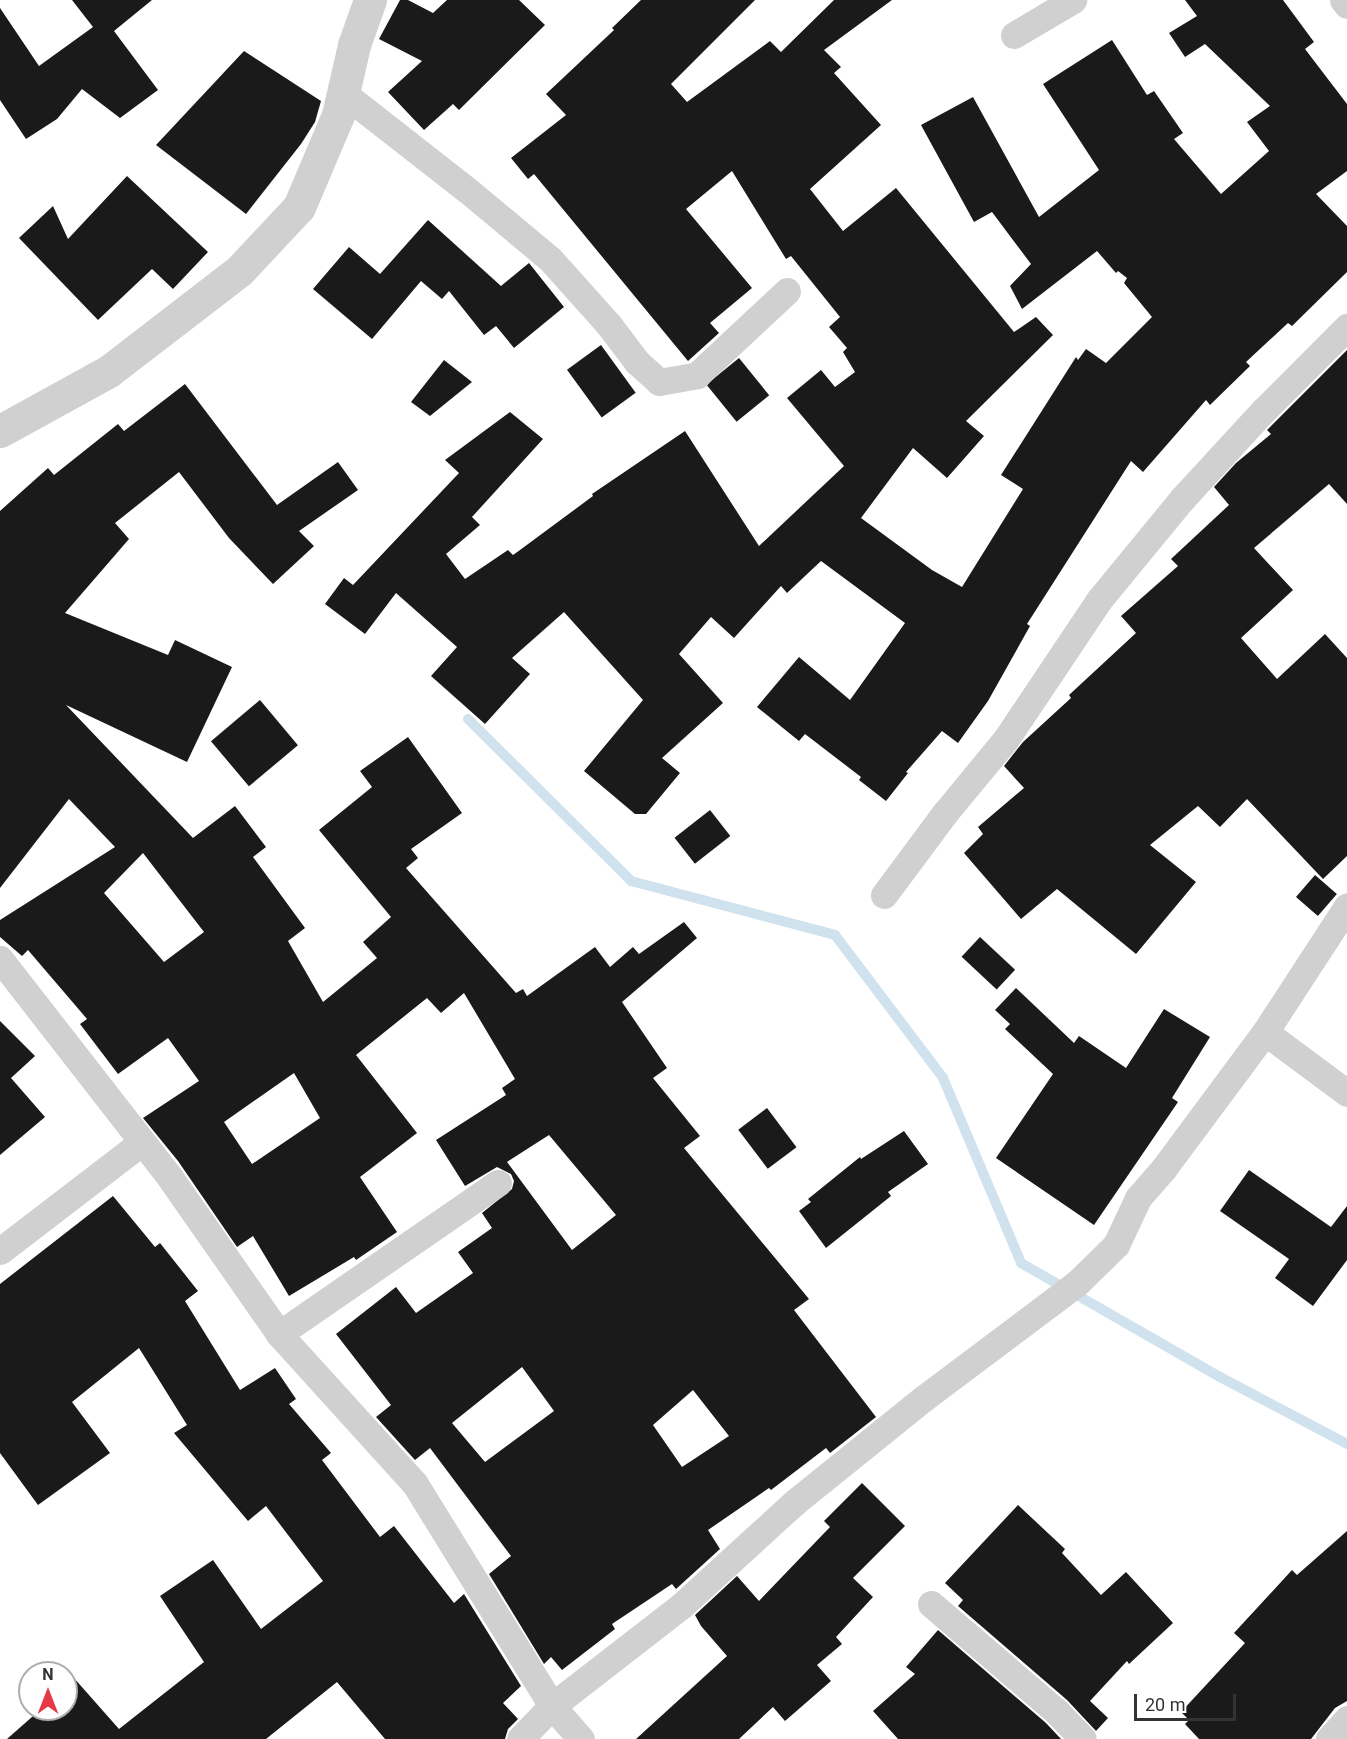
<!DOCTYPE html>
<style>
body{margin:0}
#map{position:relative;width:1347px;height:1739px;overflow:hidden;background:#fff;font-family:Roboto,sans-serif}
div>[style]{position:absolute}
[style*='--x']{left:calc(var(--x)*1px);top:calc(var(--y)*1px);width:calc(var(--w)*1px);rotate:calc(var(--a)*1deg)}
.stream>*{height:10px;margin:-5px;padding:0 5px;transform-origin:5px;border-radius:5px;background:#cfe2ee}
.building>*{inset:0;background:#1a1a1a;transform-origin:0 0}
.minor>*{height:27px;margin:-13.5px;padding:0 13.5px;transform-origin:13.5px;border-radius:13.5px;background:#d0d0d0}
.tertiary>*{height:33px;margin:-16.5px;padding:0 16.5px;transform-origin:16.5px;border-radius:16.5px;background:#d0d0d0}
span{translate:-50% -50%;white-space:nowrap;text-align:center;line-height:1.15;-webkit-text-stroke:6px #fff;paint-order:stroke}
.north{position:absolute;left:18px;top:1661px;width:60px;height:60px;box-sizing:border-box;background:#fff;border:2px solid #adadad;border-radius:50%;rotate:0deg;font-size:16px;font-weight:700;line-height:24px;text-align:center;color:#333}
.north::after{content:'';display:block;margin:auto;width:21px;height:27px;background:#e63946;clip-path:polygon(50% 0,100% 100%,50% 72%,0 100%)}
.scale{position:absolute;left:1134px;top:1694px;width:102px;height:27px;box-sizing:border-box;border:3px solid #333;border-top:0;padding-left:8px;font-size:18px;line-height:21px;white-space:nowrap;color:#333;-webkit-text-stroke:4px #fff;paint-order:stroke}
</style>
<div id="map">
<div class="stream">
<div style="--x:468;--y:719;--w:230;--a:44.8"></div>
<div style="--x:631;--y:881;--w:211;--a:14.8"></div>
<div style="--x:835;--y:935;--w:179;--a:52.9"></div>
<div style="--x:943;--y:1078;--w:201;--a:67.1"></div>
<div style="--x:1021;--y:1263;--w:229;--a:29.8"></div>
<div style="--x:1220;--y:1377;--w:144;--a:27.8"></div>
</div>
<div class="building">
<div style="clip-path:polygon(72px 0,152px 0,114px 31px,158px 90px,120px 118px,82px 89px,57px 119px,26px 139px,0 100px,0 8px,39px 66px,93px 27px)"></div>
<div style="clip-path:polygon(400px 0,408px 0,433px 13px,447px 0,519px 0,545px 25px,459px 110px,453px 104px,424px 130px,388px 92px,422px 61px,379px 39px)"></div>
<div style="clip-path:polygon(641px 0,755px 0,671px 84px,687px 102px,770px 41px,781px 52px,834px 0,892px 0,824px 50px,841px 67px,834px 73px,881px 125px,810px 189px,843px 231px,896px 188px,1014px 332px,1036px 317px,1053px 335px,966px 421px,984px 436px,947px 478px,913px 448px,861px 518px,932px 570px,962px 587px,1023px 489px,1001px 475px,1076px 357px,1078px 360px,1086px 349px,1106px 363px,1152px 317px,1124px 283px,1127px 278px,1118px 271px,1116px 273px,1097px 251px,1022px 309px,1010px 286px,1031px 264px,992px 212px,974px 222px,921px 125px,973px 97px,1039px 217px,1099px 170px,1043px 84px,1112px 40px,1147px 95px,1154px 91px,1183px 133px,1174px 139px,1221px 194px,1269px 151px,1247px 122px,1270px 106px,1205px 44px,1185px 57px,1169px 33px,1197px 16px,1185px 0,1283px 0,1314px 42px,1305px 49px,1347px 104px,1347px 171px,1316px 194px,1347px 226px,1347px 272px,1292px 326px,1288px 323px,1246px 362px,1250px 366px,1210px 405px,1206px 400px,1143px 472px,1131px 461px,1027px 624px,1030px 626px,988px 701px,958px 743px,942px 731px,906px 772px,908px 773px,886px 801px,859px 780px,861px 777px,805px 734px,799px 741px,757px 707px,799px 657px,850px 700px,905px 623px,821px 561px,787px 593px,781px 586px,734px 638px,711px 617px,679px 654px,723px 703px,662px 758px,680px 773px,646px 814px,635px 814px,584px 771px,643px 700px,564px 612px,512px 658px,530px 674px,485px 724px,431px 676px,457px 647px,396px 593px,365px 634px,325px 604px,344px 578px,353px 585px,459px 473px,445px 460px,510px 412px,543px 439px,472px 517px,480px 525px,446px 554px,465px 579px,508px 550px,513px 555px,520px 550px,593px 496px,592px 494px,685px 431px,759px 546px,844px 466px,787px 398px,821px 370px,835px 387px,855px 372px,843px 352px,847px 348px,829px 327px,840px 317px,791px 256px,786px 259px,732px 171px,686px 209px,752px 288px,710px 323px,719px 333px,688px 361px,534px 174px,528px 179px,511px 158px,566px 115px,546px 94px,614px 30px,612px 28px)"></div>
<div style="clip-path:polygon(244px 51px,321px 101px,315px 122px,301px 144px,246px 214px,156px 145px)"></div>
<div style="clip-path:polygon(127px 176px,208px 252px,173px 289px,152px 269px,98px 320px,19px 238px,53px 206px,68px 239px)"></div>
<div style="clip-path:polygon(428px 220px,501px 286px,529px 263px,564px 307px,514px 348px,496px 326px,484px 335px,449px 291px,442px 299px,421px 281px,372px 339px,313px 289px,349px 247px,380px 274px)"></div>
<div style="left:601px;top:345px;width:59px;height:42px;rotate:54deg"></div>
<div style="clip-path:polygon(1347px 350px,1347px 504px,1329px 484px,1254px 548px,1293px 590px,1241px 638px,1277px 679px,1325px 634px,1347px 658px,1347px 856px,1323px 879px,1247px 799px,1220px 827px,1198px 806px,1150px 845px,1196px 882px,1136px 954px,1057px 889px,1021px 919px,964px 853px,983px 834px,978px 827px,1024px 788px,1004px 766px,1023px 742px,1071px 698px,1069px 695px,1136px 633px,1121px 616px,1178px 566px,1171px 559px,1229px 505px,1214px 487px,1236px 463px,1271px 434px,1267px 430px)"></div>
<div style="left:739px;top:358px;width:48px;height:42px;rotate:51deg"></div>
<div style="clip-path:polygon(444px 360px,472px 382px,430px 416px,411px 402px)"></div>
<div style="clip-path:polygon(evenodd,185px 384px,277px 505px,338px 462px,358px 490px,299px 531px,314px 546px,273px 584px,229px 538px,179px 472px,115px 523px,129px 539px,65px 613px,168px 655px,175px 640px,232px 667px,187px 762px,66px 705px,193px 838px,235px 806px,266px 847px,253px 857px,305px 928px,288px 941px,323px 1002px,377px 958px,363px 942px,391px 917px,319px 830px,372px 787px,360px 771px,408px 737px,462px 813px,411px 849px,418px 858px,406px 868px,516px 993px,523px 989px,527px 996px,595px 947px,610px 967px,633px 947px,639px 954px,684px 922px,697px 938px,622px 1002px,667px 1068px,653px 1078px,700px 1136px,684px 1148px,809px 1299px,794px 1310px,876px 1417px,830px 1453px,826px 1448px,771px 1490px,769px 1488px,708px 1530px,720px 1549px,676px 1589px,672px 1584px,612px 1624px,615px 1629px,562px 1670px,551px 1657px,544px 1664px,489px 1574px,511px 1556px,430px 1448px,415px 1460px,376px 1417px,391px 1405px,336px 1334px,396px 1287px,416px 1313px,473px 1273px,458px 1252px,492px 1228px,482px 1213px,512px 1189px,514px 1181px,511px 1174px,497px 1167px,465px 1186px,436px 1140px,506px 1095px,502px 1088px,515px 1079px,464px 993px,441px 1013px,427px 998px,356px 1055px,417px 1133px,360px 1177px,397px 1232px,356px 1260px,354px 1257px,289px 1296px,253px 1236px,237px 1247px,178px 1161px,143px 1118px,199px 1081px,168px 1038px,118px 1074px,80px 1024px,87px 1019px,28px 950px,22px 956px,0 937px,0 920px,115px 847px,69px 799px,0 888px,0 511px,48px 468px,54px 475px,118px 424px,124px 431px,185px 384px,143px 853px,204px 932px,164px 962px,104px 893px,143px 853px,185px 384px,294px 1073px,320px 1118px,252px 1164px,224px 1122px,294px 1073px,185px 384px,549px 1135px,616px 1215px,572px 1250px,507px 1162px,549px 1135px,185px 384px,522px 1367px,554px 1411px,485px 1462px,452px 1423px,522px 1367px,185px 384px,693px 1390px,729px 1436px,682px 1467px,653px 1425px,693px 1390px)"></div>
<div style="left:260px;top:700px;width:59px;height:64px;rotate:50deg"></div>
<div style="left:710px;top:810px;width:33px;height:45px;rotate:52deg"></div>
<div style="left:1315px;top:875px;width:29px;height:29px;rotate:41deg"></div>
<div style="left:980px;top:937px;width:48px;height:27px;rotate:43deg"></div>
<div style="clip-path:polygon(1016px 988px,1074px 1043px,1079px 1036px,1126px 1068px,1164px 1009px,1210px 1037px,1172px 1098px,1178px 1102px,1094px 1225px,996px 1158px,1053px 1074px,1005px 1029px,1010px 1024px,995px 1010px)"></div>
<div style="clip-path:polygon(0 1021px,35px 1056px,11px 1078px,45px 1117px,0 1155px)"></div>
<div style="left:767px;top:1108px;width:49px;height:36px;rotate:53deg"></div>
<div style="clip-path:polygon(904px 1131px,928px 1164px,888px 1192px,891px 1196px,826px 1248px,799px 1211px,811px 1202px,808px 1199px,860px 1157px,861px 1159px)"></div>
<div style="clip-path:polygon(1249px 1170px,1331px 1227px,1347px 1206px,1347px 1260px,1313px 1306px,1275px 1278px,1289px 1259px,1220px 1211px)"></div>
<div style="clip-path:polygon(113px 1196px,155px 1247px,160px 1243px,198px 1291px,185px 1301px,240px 1390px,275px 1368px,296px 1399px,289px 1404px,331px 1453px,322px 1460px,380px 1537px,394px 1526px,454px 1603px,464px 1594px,521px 1686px,503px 1703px,518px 1719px,508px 1729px,505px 1739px,385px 1739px,337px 1682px,266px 1739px,7px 1739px,41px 1709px,66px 1709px,66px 1669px,119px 1729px,204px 1662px,160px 1596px,213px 1560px,261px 1629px,323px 1581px,266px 1506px,248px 1521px,174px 1433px,187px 1425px,139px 1348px,72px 1402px,110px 1453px,38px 1505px,0 1453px,0 1284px)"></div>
<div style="clip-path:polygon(862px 1483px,905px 1526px,853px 1578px,873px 1597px,836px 1637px,842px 1644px,817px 1665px,831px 1681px,785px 1721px,773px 1707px,739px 1739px,636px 1739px,727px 1656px,701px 1626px,695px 1615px,737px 1576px,759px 1601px,830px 1527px,824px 1521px)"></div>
<div style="clip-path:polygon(1018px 1505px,1065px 1549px,1062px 1553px,1101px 1595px,1126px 1572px,1173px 1623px,1129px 1664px,1127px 1661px,1090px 1701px,1108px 1718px,1096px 1731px,1067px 1700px,958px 1606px,963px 1600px,945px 1583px)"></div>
<div style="clip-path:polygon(1347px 1531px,1347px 1701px,1335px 1708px,1311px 1739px,1199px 1739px,1185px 1724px,1189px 1720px,1181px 1712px,1245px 1643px,1234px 1633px,1292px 1570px,1297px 1575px)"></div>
<div style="clip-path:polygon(938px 1630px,1046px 1723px,1061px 1739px,898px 1739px,873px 1711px,915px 1674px,906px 1667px)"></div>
</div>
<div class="minor">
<div style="--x:1343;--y:0;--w:6;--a:51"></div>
<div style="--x:1014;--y:35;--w:69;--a:-30.7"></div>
<div style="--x:343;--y:93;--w:156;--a:38"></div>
<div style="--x:466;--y:189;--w:109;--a:39.8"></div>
<div style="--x:550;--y:259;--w:89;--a:48.2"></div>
<div style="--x:609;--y:325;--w:46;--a:52.9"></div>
<div style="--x:637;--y:362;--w:30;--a:42"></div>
<div style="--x:659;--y:382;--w:39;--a:-10"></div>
<div style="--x:697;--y:375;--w:123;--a:-43"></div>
<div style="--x:884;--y:895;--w:102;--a:-53.4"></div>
<div style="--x:945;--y:813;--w:96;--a:-50.5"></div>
<div style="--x:1006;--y:739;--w:167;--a:-56.2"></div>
<div style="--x:1099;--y:600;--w:131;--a:-50.6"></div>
<div style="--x:1182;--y:499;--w:120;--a:-47.4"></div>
<div style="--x:1263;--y:411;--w:119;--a:-45"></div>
<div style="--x:0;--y:959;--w:279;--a:52.1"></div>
<div style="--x:171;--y:1179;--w:189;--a:55.1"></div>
<div style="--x:279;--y:1334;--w:202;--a:47.8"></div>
<div style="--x:415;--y:1484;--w:261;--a:58.3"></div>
<div style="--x:552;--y:1706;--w:44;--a:48.7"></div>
<div style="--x:1265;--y:1032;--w:102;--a:36.6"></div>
<div style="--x:0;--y:1251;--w:179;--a:-37.5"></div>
<div style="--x:279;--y:1334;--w:266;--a:-34.6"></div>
<div style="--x:931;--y:1604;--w:166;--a:40.6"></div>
<div style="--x:1057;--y:1712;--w:37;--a:46"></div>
<div style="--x:520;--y:1739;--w:46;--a:-45.9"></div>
<div style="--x:552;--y:1706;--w:163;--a:-37.8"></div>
<div style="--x:681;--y:1606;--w:154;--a:-42.4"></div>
<div style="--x:795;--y:1502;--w:166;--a:-38.9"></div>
<div style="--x:924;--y:1398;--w:190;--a:-36.9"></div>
<div style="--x:1076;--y:1284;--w:56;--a:-44.3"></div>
<div style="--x:1116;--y:1245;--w:52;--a:-64.9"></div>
<div style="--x:1138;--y:1198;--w:40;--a:-49"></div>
<div style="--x:1164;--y:1168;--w:169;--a:-53.4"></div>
<div style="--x:1265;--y:1032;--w:150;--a:-56.9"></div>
<div style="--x:1329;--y:1739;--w:27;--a:-48"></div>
</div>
<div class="tertiary">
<div style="--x:0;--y:431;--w:124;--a:-28.8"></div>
<div style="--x:109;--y:371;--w:165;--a:-37.6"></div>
<div style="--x:240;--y:270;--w:86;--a:-46.9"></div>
<div style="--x:299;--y:207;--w:100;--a:-67"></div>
<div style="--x:338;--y:115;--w:72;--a:-77.1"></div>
<div style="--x:354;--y:45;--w:48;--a:-70.4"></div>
</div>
<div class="north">N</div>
<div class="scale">20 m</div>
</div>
